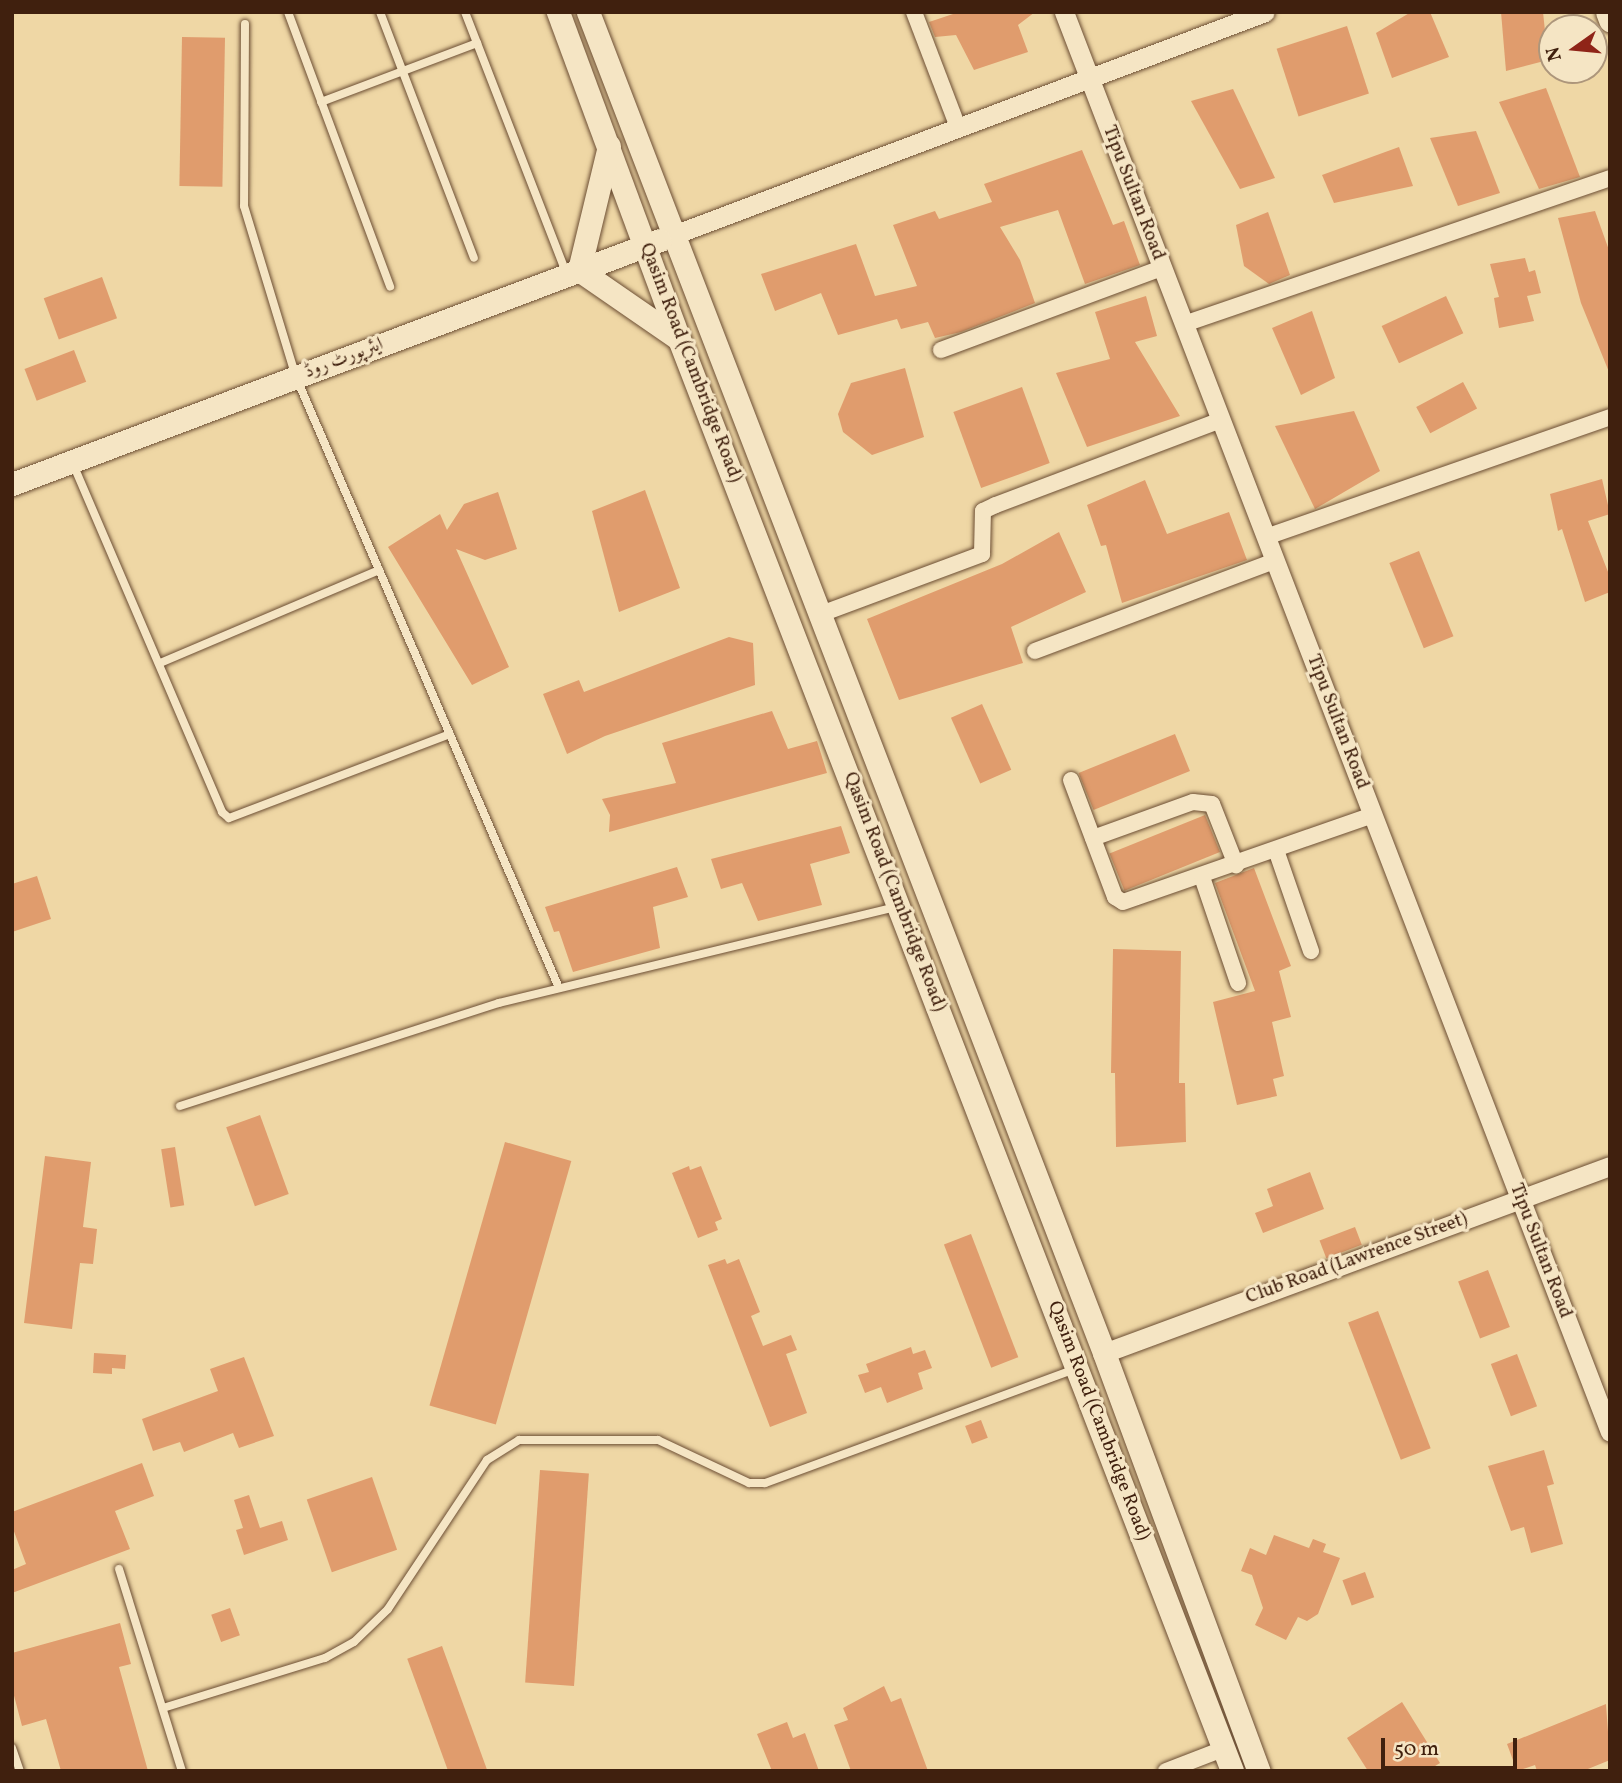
<!DOCTYPE html>
<meta charset="utf-8">
<style>
body{margin:0}
#map{position:relative;width:1622px;height:1783px;overflow:hidden;background:#efd7a5;font-family:Vollkorn,Amiri,serif}
div>[style]{position:absolute}
[style*='--x']{left:calc(var(--x)*1px);top:calc(var(--y)*1px);width:calc(var(--w)*1px);rotate:calc(var(--a)*1deg)}
.building>*{inset:0;background:#e09c6d;transform-origin:0 0}
.roads{filter:drop-shadow(0 0 2px #6c4e34) drop-shadow(0 0 2px #6c4e34)}
.service>*{height:8px;margin:-4px;padding:0 4px;transform-origin:4px;border-radius:4px;background:#f5e5c4}
.minor>*{height:16px;margin:-8px;padding:0 8px;transform-origin:8px;border-radius:8px;background:#f5e5c4}
.tertiary>*{height:19px;margin:-9.5px;padding:0 9.5px;transform-origin:9.5px;border-radius:9.5px;background:#f5e5c4}
.secondary>*{height:23px;margin:-11.5px;padding:0 11.5px;transform-origin:11.5px;border-radius:11.5px;background:#f5e5c4}
span{translate:-50% -50%;white-space:nowrap;text-align:center;line-height:1.15;-webkit-text-stroke:6px #f5e5c4;paint-order:stroke}
.street-label{font-size:19px;color:#40200e}
.frame{position:absolute;inset:0;border:14px solid #40200e;pointer-events:none}
.north{position:absolute;left:1538px;top:14px;width:70px;height:70px;box-sizing:border-box;background:#f5e5c4;border:2px solid #ad967b;border-radius:50%;rotate:255deg;font-size:19px;font-weight:700;line-height:28px;text-align:center;color:#40200e}
.north::after{content:'';display:block;margin:auto;width:24px;height:32px;background:#8f2418;clip-path:polygon(50% 0,100% 100%,50% 72%,0 100%)}
.scale{position:absolute;left:1381px;top:1738px;width:136px;height:32px;box-sizing:border-box;border:4px solid #40200e;border-top:0;padding-left:9px;font-size:21px;line-height:24px;white-space:nowrap;color:#40200e;-webkit-text-stroke:5px #f5e5c4;paint-order:stroke}
</style>
<div id="map">
<div class="building">
<div style="clip-path:polygon(959px 12px,1035px 12px,1018px 25px,1028px 52px,974px 70px,956px 35px,935px 37px,929px 22px)"></div>
<div style="clip-path:polygon(1411px 12px,1430px 12px,1449px 57px,1392px 78px,1376px 33px)"></div>
<div style="clip-path:polygon(1501px 12px,1543px 12px,1548px 60px,1506px 71px)"></div>
<div style="left:1347px;top:26px;width:71px;height:74px;rotate:72deg"></div>
<div style="left:182px;top:37px;width:43px;height:149px;rotate:1deg"></div>
<div style="clip-path:polygon(1546px 88px,1580px 177px,1539px 189px,1499px 102px)"></div>
<div style="clip-path:polygon(1233px 89px,1275px 178px,1240px 189px,1191px 101px)"></div>
<div style="clip-path:polygon(1476px 131px,1500px 193px,1458px 206px,1430px 138px)"></div>
<div style="clip-path:polygon(1399px 147px,1413px 186px,1334px 203px,1322px 175px)"></div>
<div style="clip-path:polygon(1082px 150px,1113px 225px,1124px 221px,1140px 265px,1085px 284px,1058px 210px,1000px 227px,1020px 260px,1035px 303px,961px 332px,935px 338px,928px 322px,901px 329px,897px 319px,838px 335px,821px 293px,775px 311px,761px 274px,856px 244px,875px 296px,917px 286px,893px 225px,935px 211px,939px 219px,992px 202px,984px 184px)"></div>
<div style="clip-path:polygon(1595px 211px,1610px 253px,1609px 372px,1581px 303px,1558px 218px)"></div>
<div style="clip-path:polygon(1268px 212px,1290px 275px,1269px 284px,1244px 266px,1236px 225px)"></div>
<div style="clip-path:polygon(1525px 258px,1529px 272px,1535px 270px,1541px 293px,1527px 296px,1534px 321px,1499px 328px,1494px 298px,1499px 297px,1490px 264px)"></div>
<div style="left:102px;top:277px;width:44px;height:62px;rotate:70deg"></div>
<div style="clip-path:polygon(1146px 296px,1157px 336px,1135px 342px,1180px 416px,1087px 447px,1056px 373px,1110px 359px,1095px 312px)"></div>
<div style="left:1446px;top:296px;width:41px;height:71px;rotate:65deg"></div>
<div style="clip-path:polygon(1312px 311px,1335px 378px,1301px 395px,1272px 328px)"></div>
<div style="left:74px;top:350px;width:34px;height:53px;rotate:69deg"></div>
<div style="clip-path:polygon(905px 368px,924px 437px,872px 455px,843px 432px,838px 414px,851px 383px)"></div>
<div style="left:1463px;top:382px;width:30px;height:53px;rotate:62deg"></div>
<div style="left:1022px;top:387px;width:81px;height:73px;rotate:70deg"></div>
<div style="clip-path:polygon(1354px 411px,1380px 471px,1315px 509px,1275px 426px)"></div>
<div style="clip-path:polygon(1602px 479px,1610px 514px,1588px 521px,1610px 577px,1610px 592px,1585px 602px,1562px 529px,1558px 531px,1550px 494px)"></div>
<div style="clip-path:polygon(1145px 480px,1167px 534px,1229px 512px,1247px 560px,1122px 603px,1106px 545px,1101px 546px,1087px 505px)"></div>
<div style="clip-path:polygon(645px 490px,680px 588px,619px 612px,592px 511px)"></div>
<div style="clip-path:polygon(498px 492px,517px 549px,485px 560px,456px 549px,509px 667px,472px 685px,388px 547px,440px 514px,447px 530px,464px 504px)"></div>
<div style="clip-path:polygon(1059px 532px,1086px 592px,1011px 627px,1023px 663px,899px 700px,867px 619px,1002px 564px)"></div>
<div style="left:1419px;top:551px;width:92px;height:32px;rotate:68deg"></div>
<div style="clip-path:polygon(729px 637px,753px 643px,755px 685px,605px 736px,567px 754px,543px 694px,579px 680px,584px 692px)"></div>
<div style="left:982px;top:704px;width:72px;height:34px;rotate:66deg"></div>
<div style="clip-path:polygon(772px 711px,788px 749px,817px 741px,827px 773px,609px 832px,610px 815px,602px 799px,676px 783px,662px 743px)"></div>
<div style="left:1175px;top:734px;width:40px;height:104px;rotate:68deg"></div>
<div style="left:1205px;top:815px;width:40px;height:103px;rotate:68deg"></div>
<div style="clip-path:polygon(841px 826px,850px 853px,810px 864px,822px 905px,758px 921px,742px 883px,721px 889px,711px 859px)"></div>
<div style="clip-path:polygon(677px 867px,688px 897px,653px 907px,660px 948px,573px 972px,559px 931px,554px 932px,545px 907px)"></div>
<div style="clip-path:polygon(1254px 868px,1291px 966px,1279px 971px,1291px 1017px,1272px 1022px,1284px 1076px,1273px 1079px,1277px 1096px,1237px 1105px,1213px 1002px,1255px 991px,1215px 883px)"></div>
<div style="clip-path:polygon(37px 876px,51px 919px,12px 932px,12px 884px)"></div>
<div style="clip-path:polygon(1113px 949px,1181px 951px,1179px 1083px,1185px 1083px,1186px 1142px,1116px 1147px,1115px 1073px,1111px 1073px)"></div>
<div style="left:260px;top:1115px;width:84px;height:36px;rotate:70deg"></div>
<div style="left:505px;top:1142px;width:69px;height:274px;rotate:16deg"></div>
<div style="left:175px;top:1147px;width:59px;height:14px;rotate:81deg"></div>
<div style="clip-path:polygon(45px 1156px,91px 1162px,83px 1227px,97px 1229px,93px 1264px,80px 1263px,72px 1329px,24px 1323px)"></div>
<div style="clip-path:polygon(689px 1166px,690px 1170px,701px 1166px,722px 1219px,715px 1222px,718px 1230px,698px 1238px,672px 1173px)"></div>
<div style="clip-path:polygon(1310px 1172px,1324px 1209px,1263px 1233px,1255px 1213px,1273px 1206px,1267px 1189px)"></div>
<div style="left:1355px;top:1227px;width:19px;height:38px;rotate:69deg"></div>
<div style="left:971px;top:1234px;width:132px;height:29px;rotate:69deg"></div>
<div style="clip-path:polygon(725px 1259px,727px 1264px,739px 1259px,760px 1312px,751px 1316px,763px 1346px,791px 1335px,797px 1350px,786px 1354px,807px 1413px,770px 1427px,708px 1265px)"></div>
<div style="left:1488px;top:1270px;width:61px;height:32px;rotate:69deg"></div>
<div style="left:1378px;top:1311px;width:147px;height:32px;rotate:69deg"></div>
<div style="clip-path:polygon(911px 1347px,913px 1354px,925px 1350px,932px 1368px,918px 1373px,923px 1389px,887px 1403px,881px 1387px,865px 1393px,858px 1375px,869px 1372px,866px 1364px)"></div>
<div style="clip-path:polygon(94px 1353px,126px 1355px,125px 1369px,112px 1368px,112px 1374px,93px 1373px)"></div>
<div style="left:1517px;top:1354px;width:56px;height:28px;rotate:69deg"></div>
<div style="clip-path:polygon(244px 1357px,274px 1436px,239px 1448px,233px 1433px,184px 1452px,180px 1442px,153px 1451px,142px 1419px,218px 1391px,210px 1369px)"></div>
<div style="left:981px;top:1420px;width:19px;height:17px;rotate:69deg"></div>
<div style="clip-path:polygon(1544px 1450px,1554px 1484px,1547px 1486px,1563px 1544px,1531px 1553px,1524px 1527px,1511px 1531px,1488px 1466px)"></div>
<div style="clip-path:polygon(142px 1463px,154px 1496px,115px 1511px,130px 1549px,12px 1593px,12px 1570px,26px 1564px,12px 1526px,12px 1512px)"></div>
<div style="left:540px;top:1470px;width:49px;height:213px;rotate:4deg"></div>
<div style="left:372px;top:1477px;width:77px;height:69px;rotate:71deg"></div>
<div style="clip-path:polygon(249px 1495px,260px 1528px,282px 1521px,288px 1540px,244px 1555px,236px 1530px,243px 1528px,234px 1500px)"></div>
<div style="clip-path:polygon(1274px 1535px,1309px 1548px,1313px 1539px,1326px 1544px,1323px 1552px,1340px 1558px,1318px 1614px,1307px 1621px,1298px 1617px,1286px 1640px,1255px 1625px,1263px 1608px,1252px 1575px,1241px 1571px,1250px 1548px,1266px 1555px)"></div>
<div style="left:1365px;top:1572px;width:27px;height:24px;rotate:70deg"></div>
<div style="left:230px;top:1608px;width:29px;height:20px;rotate:70deg"></div>
<div style="clip-path:polygon(120px 1623px,131px 1664px,119px 1667px,148px 1771px,61px 1771px,46px 1719px,22px 1726px,12px 1688px,12px 1653px)"></div>
<div style="left:442px;top:1646px;width:133px;height:37px;rotate:70deg"></div>
<div style="clip-path:polygon(884px 1686px,891px 1702px,901px 1698px,928px 1771px,851px 1771px,834px 1725px,848px 1720px,843px 1708px)"></div>
<div style="clip-path:polygon(1402px 1702px,1440px 1763px,1427px 1771px,1368px 1771px,1347px 1738px)"></div>
<div style="clip-path:polygon(1606px 1704px,1610px 1760px,1583px 1771px,1537px 1771px,1535px 1765px,1517px 1771px,1507px 1744px)"></div>
<div style="clip-path:polygon(787px 1722px,793px 1738px,805px 1733px,819px 1771px,772px 1771px,757px 1734px)"></div>
</div>
<div class="roads">
<div class="service">
<div style="--x:288;--y:12;--w:293;--a:69.6"></div>
<div style="--x:380;--y:12;--w:263;--a:69.1"></div>
<div style="--x:465;--y:12;--w:279;--a:68.8"></div>
<div style="--x:245;--y:24;--w:182;--a:90.3"></div>
<div style="--x:244;--y:206;--w:179;--a:73.1"></div>
<div style="--x:296;--y:377;--w:665;--a:66.71"></div>
<div style="--x:321;--y:102;--w:167;--a:-20.7"></div>
<div style="--x:73;--y:464;--w:379;--a:66.8"></div>
<div style="--x:222;--y:812;--w:9;--a:41"></div>
<div style="--x:229;--y:818;--w:236;--a:-20.8"></div>
<div style="--x:160;--y:663;--w:238;--a:-23"></div>
<div style="--x:180;--y:1106;--w:335;--a:-17.9"></div>
<div style="--x:499;--y:1003;--w:407;--a:-13.6"></div>
<div style="--x:119;--y:1569;--w:212;--a:72.7"></div>
<div style="--x:163;--y:1708;--w:170;--a:-17.2"></div>
<div style="--x:325;--y:1658;--w:33;--a:-29"></div>
<div style="--x:354;--y:1642;--w:47;--a:-44.1"></div>
<div style="--x:388;--y:1609;--w:179;--a:-56.4"></div>
<div style="--x:487;--y:1460;--w:38;--a:-32"></div>
<div style="--x:519;--y:1440;--w:139;--a:0"></div>
<div style="--x:658;--y:1440;--w:101;--a:25.3"></div>
<div style="--x:749;--y:1483;--w:16;--a:0"></div>
<div style="--x:765;--y:1483;--w:330;--a:-20.2"></div>
<div style="--x:12;--y:1748;--w:24;--a:71"></div>
</div>
<div class="minor">
<div style="--x:914;--y:12;--w:123;--a:69.1"></div>
<div style="--x:1184;--y:324;--w:450;--a:-18.9"></div>
<div style="--x:941;--y:350;--w:236;--a:-20.4"></div>
<div style="--x:1266;--y:537;--w:364;--a:-19.2"></div>
<div style="--x:821;--y:614;--w:172;--a:-20.4"></div>
<div style="--x:982;--y:554;--w:43;--a:-88.7"></div>
<div style="--x:983;--y:511;--w:14;--a:-25"></div>
<div style="--x:996;--y:505;--w:241;--a:-20.7"></div>
<div style="--x:1035;--y:651;--w:256;--a:-20.6"></div>
<div style="--x:1071;--y:780;--w:125;--a:69.4"></div>
<div style="--x:1115;--y:897;--w:9;--a:32"></div>
<div style="--x:1123;--y:902;--w:265;--a:-19.2"></div>
<div style="--x:1093;--y:838;--w:106;--a:-19.8"></div>
<div style="--x:1193;--y:802;--w:19;--a:6"></div>
<div style="--x:1212;--y:804;--w:66;--a:68.5"></div>
<div style="--x:1276;--y:850;--w:107;--a:70.9"></div>
<div style="--x:1202;--y:877;--w:112;--a:71.2"></div>
<div style="--x:1166;--y:1771;--w:61;--a:-21.1"></div>
</div>
<div class="tertiary">
<div style="--x:1064;--y:12;--w:1521;--a:68.97"></div>
<div style="--x:676;--y:234;--w:629;--a:-20.65"></div>
<div style="--x:1104;--y:1353;--w:539;--a:-20.28"></div>
</div>
<div class="secondary">
<div style="--x:558;--y:12;--w:349;--a:69.7"></div>
<div style="--x:679;--y:339;--w:1535;--a:68.88"></div>
<div style="--x:588;--y:12;--w:1437;--a:68.95"></div>
<div style="--x:1104;--y:1353;--w:446;--a:69.7"></div>
<div style="--x:1607;--y:12;--w:9;--a:69"></div>
<div style="--x:609;--y:146;--w:128;--a:103.6"></div>
<div style="--x:579;--y:270;--w:121;--a:34.6"></div>
<div style="--x:12;--y:484;--w:692;--a:-20.63"></div>
</div>
</div>
<div class="street-label">
<span style="left:1133px;top:193px;rotate:69deg">Tipu Sultan Road</span>
<span style="left:344px;top:359px;rotate:-21deg">ایئرپورٹ روڈ</span>
<span style="left:690px;top:363px;rotate:69deg">Qasim Road (Cambridge Road)</span>
<span style="left:1337px;top:722px;rotate:69deg">Tipu Sultan Road</span>
<span style="left:894px;top:892px;rotate:69deg">Qasim Road (Cambridge Road)</span>
<span style="left:1540px;top:1251px;rotate:69deg">Tipu Sultan Road</span>
<span style="left:1357px;top:1259px;rotate:-20deg">Club Road (Lawrence Street)</span>
<span style="left:1098px;top:1421px;rotate:69deg">Qasim Road (Cambridge Road)</span>
</div>
<div class="frame"></div>
<div class="north">N</div>
<div class="scale">50 m</div>
</div>
